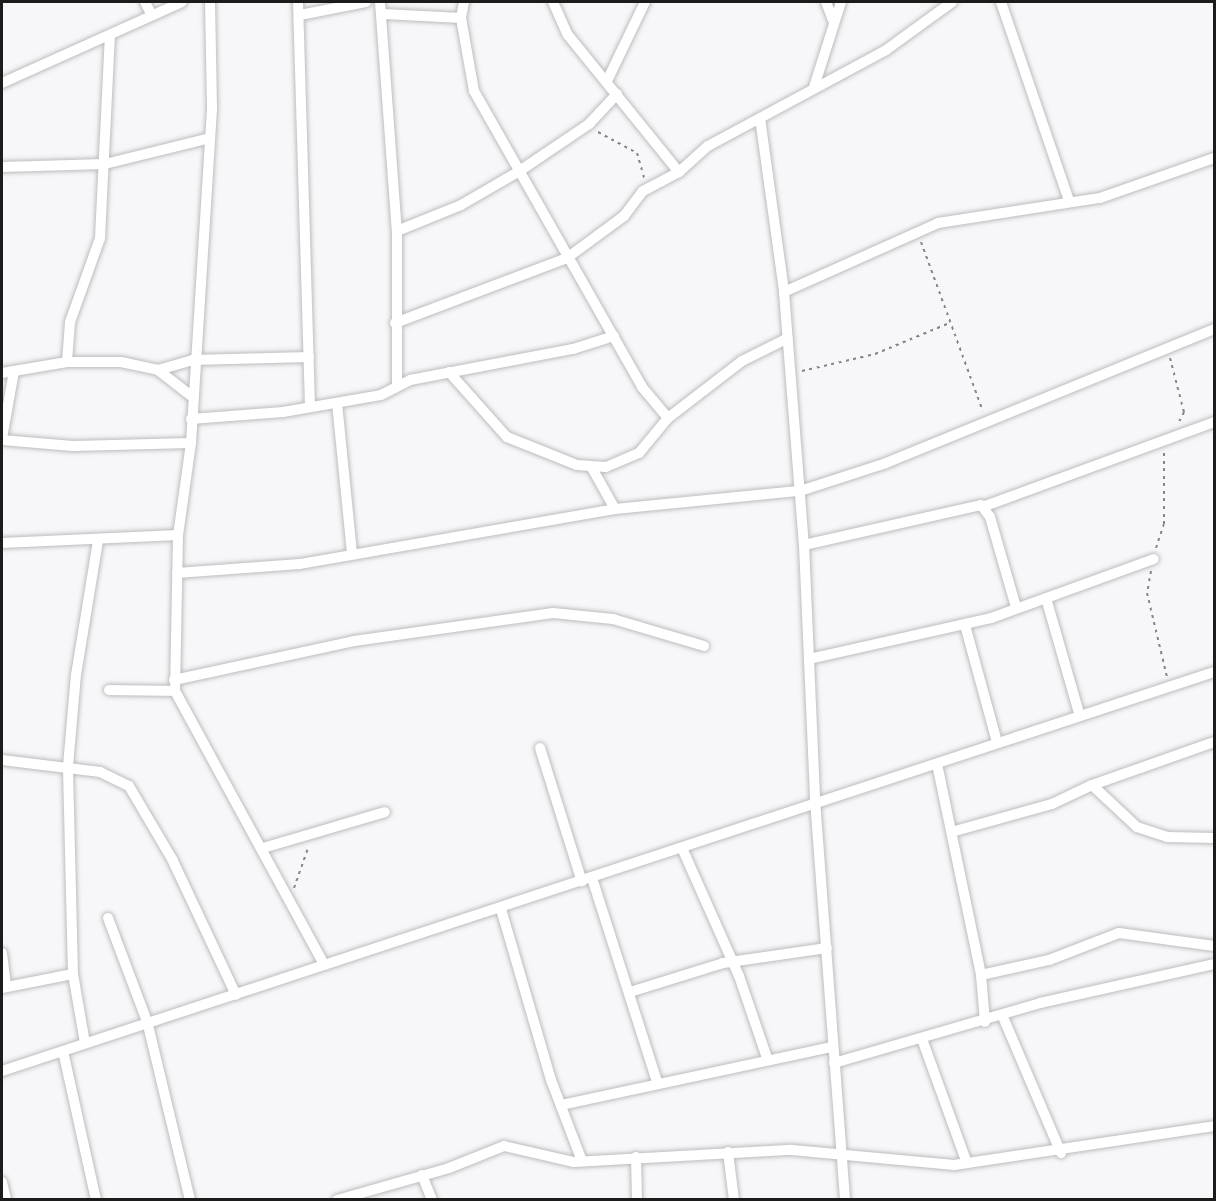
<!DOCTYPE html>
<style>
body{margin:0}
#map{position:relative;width:1216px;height:1201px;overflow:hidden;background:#f7f6f9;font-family:"Source Serif 4",serif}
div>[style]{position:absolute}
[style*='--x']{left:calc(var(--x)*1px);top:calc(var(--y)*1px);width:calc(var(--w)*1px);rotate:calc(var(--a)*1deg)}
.path>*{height:2px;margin-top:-1px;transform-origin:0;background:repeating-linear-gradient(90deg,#868587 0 3px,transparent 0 7.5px)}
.roads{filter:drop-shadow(0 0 2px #bdbcbf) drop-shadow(0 0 2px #bdbcbf)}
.minor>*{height:10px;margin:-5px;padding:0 5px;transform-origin:5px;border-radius:5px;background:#fff}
span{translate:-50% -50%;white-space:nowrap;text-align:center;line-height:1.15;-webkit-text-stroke:4.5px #fff;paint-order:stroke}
.frame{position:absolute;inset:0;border:3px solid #1d1c1d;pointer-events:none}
</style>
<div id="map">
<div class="path">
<div style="--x:598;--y:132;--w:44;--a:28.3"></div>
<div style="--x:637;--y:153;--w:26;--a:74"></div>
<div style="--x:921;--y:242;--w:180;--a:69.9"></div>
<div style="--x:1170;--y:358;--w:56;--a:75.5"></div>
<div style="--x:1184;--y:412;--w:13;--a:117"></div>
<div style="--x:802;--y:371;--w:75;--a:-13.1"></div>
<div style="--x:875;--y:354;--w:78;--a:-22.6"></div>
<div style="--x:1156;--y:548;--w:25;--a:-72"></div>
<div style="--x:1164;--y:524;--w:71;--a:-90"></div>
<div style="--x:1151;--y:571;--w:22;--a:100"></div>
<div style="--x:1147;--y:593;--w:86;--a:76.6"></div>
<div style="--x:294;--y:888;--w:42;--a:-70.7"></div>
</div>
<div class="roads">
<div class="minor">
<div style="--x:145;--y:2;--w:13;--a:63"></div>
<div style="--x:210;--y:2;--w:107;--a:88.9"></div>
<div style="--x:212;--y:109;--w:335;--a:93.6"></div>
<div style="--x:191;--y:443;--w:93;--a:98"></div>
<div style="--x:178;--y:535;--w:156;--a:91.1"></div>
<div style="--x:175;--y:691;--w:311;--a:61.4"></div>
<div style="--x:298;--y:2;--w:405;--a:88.3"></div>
<div style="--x:380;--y:2;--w:230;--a:85.8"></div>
<div style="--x:397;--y:231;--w:155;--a:90"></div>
<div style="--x:464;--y:2;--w:16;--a:101"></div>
<div style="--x:461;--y:18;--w:74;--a:79.9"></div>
<div style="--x:474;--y:91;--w:340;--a:60.4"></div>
<div style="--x:642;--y:387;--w:40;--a:50"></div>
<div style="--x:553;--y:2;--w:36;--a:66"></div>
<div style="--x:568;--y:35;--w:176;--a:51"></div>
<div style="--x:826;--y:2;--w:22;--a:69"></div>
<div style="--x:1001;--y:2;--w:210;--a:71.1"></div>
<div style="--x:384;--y:14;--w:77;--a:3"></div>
<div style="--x:300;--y:15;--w:67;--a:-11.1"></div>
<div style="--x:607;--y:81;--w:88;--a:-64.3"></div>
<div style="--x:2;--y:83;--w:197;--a:-24.2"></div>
<div style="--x:814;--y:87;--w:89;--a:-72.4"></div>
<div style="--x:760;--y:118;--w:176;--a:82.1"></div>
<div style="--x:784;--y:292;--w:254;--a:85.5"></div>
<div style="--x:804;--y:545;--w:255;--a:87.5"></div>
<div style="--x:815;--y:800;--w:401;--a:85.7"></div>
<div style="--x:2;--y:167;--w:103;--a:-1.7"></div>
<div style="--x:105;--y:164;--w:108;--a:-13.9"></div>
<div style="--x:397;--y:231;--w:69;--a:-22.1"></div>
<div style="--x:461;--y:205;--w:66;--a:-30.1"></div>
<div style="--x:518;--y:172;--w:86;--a:-34.1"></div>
<div style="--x:589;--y:124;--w:41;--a:-47"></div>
<div style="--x:784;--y:292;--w:169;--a:-24.1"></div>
<div style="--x:938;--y:223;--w:164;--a:-8.8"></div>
<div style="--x:1100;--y:198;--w:121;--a:-19.3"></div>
<div style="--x:395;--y:323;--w:184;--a:-20.7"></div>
<div style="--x:567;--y:258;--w:71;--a:-36.4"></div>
<div style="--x:624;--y:216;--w:31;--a:-53"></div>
<div style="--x:643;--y:191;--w:41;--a:-27.8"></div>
<div style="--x:679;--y:172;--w:39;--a:-42"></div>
<div style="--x:708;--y:146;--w:202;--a:-28.3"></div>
<div style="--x:886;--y:50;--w:82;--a:-36"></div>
<div style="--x:67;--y:362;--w:40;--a:-85.7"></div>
<div style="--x:70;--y:322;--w:89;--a:-70.3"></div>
<div style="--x:100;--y:238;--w:202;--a:-87.2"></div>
<div style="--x:158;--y:370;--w:35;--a:-16"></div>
<div style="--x:192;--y:360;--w:117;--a:-1.5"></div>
<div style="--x:449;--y:372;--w:87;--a:48.3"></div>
<div style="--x:507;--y:437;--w:75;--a:21.8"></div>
<div style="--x:577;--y:465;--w:29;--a:4"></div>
<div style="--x:606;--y:467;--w:36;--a:-23"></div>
<div style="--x:639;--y:453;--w:45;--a:-50.4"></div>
<div style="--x:668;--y:418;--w:93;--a:-37.6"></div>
<div style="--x:742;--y:361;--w:51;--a:-26.6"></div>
<div style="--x:2;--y:373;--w:66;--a:-9.6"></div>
<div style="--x:67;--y:362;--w:54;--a:0"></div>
<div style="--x:121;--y:362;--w:38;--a:12"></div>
<div style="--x:158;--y:370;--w:41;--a:38"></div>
<div style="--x:337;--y:403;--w:152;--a:84.3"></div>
<div style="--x:191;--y:419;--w:92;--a:-4.4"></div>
<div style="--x:283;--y:412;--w:99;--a:-9.8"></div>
<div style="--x:381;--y:395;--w:33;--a:-27"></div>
<div style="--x:410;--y:380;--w:166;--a:-10.8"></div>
<div style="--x:573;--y:349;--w:43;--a:-17.6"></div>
<div style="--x:2;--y:438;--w:68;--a:-79.8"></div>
<div style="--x:2;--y:440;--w:71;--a:4.8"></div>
<div style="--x:73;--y:446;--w:118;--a:-1.5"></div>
<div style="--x:592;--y:468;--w:47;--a:60.7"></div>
<div style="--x:985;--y:506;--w:244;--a:-20.1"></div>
<div style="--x:2;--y:543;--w:176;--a:-2.6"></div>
<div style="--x:804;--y:545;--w:181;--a:-12.7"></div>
<div style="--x:981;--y:505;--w:15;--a:53"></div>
<div style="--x:990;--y:517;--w:94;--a:73.9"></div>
<div style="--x:177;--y:573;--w:123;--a:-4.2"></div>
<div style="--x:300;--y:564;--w:320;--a:-9.9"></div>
<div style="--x:615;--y:509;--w:186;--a:-5.6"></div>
<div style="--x:800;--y:491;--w:90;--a:-18"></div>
<div style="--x:886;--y:463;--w:354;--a:-22.2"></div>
<div style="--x:1046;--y:598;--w:120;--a:74"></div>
<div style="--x:965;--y:625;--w:121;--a:74.7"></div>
<div style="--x:809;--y:659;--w:187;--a:-12.7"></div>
<div style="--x:991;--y:618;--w:173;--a:-19.9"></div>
<div style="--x:174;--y:680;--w:184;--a:-12.2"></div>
<div style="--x:354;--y:641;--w:201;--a:-8"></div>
<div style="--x:553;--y:613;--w:60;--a:5.7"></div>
<div style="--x:613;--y:619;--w:95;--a:16.5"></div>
<div style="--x:109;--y:690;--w:66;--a:0.9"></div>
<div style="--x:540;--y:748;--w:140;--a:72.6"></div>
<div style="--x:2;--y:760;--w:99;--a:7"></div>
<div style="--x:100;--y:772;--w:32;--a:26"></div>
<div style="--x:129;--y:786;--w:85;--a:59.5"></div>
<div style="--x:172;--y:859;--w:150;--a:64.8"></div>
<div style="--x:937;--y:764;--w:216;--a:78.2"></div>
<div style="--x:981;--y:975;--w:70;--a:-12.4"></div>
<div style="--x:1049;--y:960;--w:75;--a:-21.1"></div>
<div style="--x:1119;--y:933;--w:96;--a:7.8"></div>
<div style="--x:1092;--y:785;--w:129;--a:-19.4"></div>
<div style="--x:955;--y:831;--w:101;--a:-15.6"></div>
<div style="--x:1052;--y:804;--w:44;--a:-25.4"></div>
<div style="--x:1092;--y:785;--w:62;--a:43"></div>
<div style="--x:1137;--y:827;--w:32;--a:18"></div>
<div style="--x:1167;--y:837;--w:47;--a:1.2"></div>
<div style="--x:263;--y:848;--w:127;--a:-16.4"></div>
<div style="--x:682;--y:848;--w:140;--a:66"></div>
<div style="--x:739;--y:976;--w:87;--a:71.1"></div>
<div style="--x:592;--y:878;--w:214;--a:72.3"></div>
<div style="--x:501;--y:909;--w:178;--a:73.7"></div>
<div style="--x:551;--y:1080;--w:87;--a:69.1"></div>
<div style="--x:108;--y:918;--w:110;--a:69.3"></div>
<div style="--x:147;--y:1021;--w:184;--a:76.5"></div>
<div style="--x:2;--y:953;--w:34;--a:83"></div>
<div style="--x:981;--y:975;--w:47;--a:85.1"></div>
<div style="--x:2;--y:988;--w:72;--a:-11.2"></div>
<div style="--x:630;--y:992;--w:97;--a:-17.3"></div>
<div style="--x:723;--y:963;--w:105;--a:-8.2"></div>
<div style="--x:1003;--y:1017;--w:148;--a:66.9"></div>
<div style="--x:922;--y:1039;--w:132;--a:70.1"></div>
<div style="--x:85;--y:1043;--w:70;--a:-99.9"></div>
<div style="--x:73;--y:974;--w:208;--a:-91.4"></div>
<div style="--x:68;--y:766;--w:91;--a:-85"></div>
<div style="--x:76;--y:675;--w:137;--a:-80.7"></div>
<div style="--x:63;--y:1051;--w:153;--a:77.5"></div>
<div style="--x:834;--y:1063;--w:215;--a:-16.2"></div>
<div style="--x:1040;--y:1003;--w:178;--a:-12.6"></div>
<div style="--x:2;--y:1071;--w:1276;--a:-18.22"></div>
<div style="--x:561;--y:1105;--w:277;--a:-12.1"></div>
<div style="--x:728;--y:1152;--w:48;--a:82.9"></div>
<div style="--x:636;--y:1157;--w:43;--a:88.7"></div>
<div style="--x:422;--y:1175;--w:27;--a:68"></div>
<div style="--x:2;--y:1182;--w:18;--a:77"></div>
<div style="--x:337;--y:1200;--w:116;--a:-15.9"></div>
<div style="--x:449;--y:1168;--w:59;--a:-21.8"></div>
<div style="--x:504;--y:1146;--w:72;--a:12.9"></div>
<div style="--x:574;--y:1162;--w:218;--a:-3.2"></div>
<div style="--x:792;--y:1150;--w:163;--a:5.3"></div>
<div style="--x:954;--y:1165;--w:263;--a:-8.5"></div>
</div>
</div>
<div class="frame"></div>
</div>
